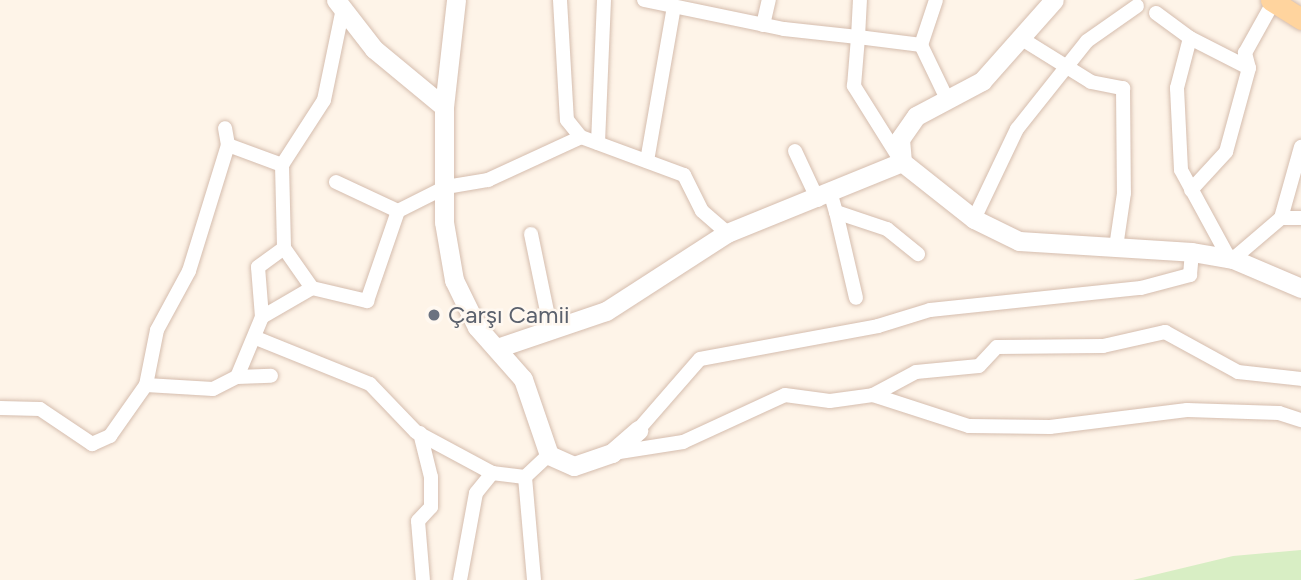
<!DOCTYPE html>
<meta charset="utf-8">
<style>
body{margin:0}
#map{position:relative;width:1301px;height:580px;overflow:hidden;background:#fef4e8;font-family:Figtree,sans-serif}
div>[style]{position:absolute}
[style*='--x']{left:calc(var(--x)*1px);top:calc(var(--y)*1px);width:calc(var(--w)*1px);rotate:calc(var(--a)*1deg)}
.green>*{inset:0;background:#d8eec4}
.roads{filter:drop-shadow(0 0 2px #d5bdae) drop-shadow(0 0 2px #d5bdae)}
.street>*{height:14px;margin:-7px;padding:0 7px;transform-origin:7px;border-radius:7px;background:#fff}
.secondary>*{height:19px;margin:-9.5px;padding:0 9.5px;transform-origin:9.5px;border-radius:9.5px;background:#fff}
.primary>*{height:21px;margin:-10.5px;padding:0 10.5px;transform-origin:10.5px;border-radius:10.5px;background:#ffd49e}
.dots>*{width:19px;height:19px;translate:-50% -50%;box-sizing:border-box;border:4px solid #fff8f0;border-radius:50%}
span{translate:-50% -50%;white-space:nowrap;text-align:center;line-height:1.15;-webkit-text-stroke:5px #fff8f0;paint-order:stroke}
.worship-label{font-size:24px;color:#5b616d}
.left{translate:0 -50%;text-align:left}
</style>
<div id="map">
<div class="green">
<div style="clip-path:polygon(1301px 550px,1301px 580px,1133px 580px,1233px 556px)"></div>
</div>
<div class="roads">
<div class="street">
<div style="--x:560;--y:0;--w:120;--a:86.7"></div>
<div style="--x:567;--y:120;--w:22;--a:51"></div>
<div style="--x:581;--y:137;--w:110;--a:20.3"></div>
<div style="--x:684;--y:175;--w:40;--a:63.4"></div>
<div style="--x:702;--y:211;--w:33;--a:41"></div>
<div style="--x:644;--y:0;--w:143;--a:11.7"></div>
<div style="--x:784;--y:29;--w:74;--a:6.2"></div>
<div style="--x:858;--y:37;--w:37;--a:-87"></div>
<div style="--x:936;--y:0;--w:47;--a:108.4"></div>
<div style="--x:921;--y:45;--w:60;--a:64.3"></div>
<div style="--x:1156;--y:13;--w:42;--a:36.3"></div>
<div style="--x:1190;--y:38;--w:52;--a:104.6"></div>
<div style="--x:1177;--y:88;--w:82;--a:87.2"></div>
<div style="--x:1181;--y:170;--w:100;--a:61.4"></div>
<div style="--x:763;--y:25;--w:26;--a:-77"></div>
<div style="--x:1190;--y:38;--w:66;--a:27"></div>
<div style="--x:1022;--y:39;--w:81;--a:31.9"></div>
<div style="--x:1091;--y:82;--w:33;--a:11"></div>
<div style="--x:1123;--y:88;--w:105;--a:89.5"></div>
<div style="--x:1124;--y:193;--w:55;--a:98.4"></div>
<div style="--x:598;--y:143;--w:143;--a:-87.6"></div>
<div style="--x:228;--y:145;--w:58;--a:20.3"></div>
<div style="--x:795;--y:151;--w:54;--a:64.9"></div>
<div style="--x:647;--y:161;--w:157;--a:-80.1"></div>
<div style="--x:901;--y:161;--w:89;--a:-122.1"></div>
<div style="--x:854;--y:86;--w:49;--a:-85.3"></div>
<div style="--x:858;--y:37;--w:64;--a:7.2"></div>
<div style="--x:282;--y:165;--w:83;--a:88.6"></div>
<div style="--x:284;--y:248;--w:49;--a:55"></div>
<div style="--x:312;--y:288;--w:57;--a:13.3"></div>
<div style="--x:367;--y:301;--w:95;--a:-71"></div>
<div style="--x:282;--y:165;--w:77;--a:-57.1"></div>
<div style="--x:324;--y:100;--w:89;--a:-78.3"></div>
<div style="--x:336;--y:182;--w:68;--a:25.1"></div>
<div style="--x:398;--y:211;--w:54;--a:-26.6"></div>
<div style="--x:446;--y:187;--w:43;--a:-9.5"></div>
<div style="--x:488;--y:180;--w:102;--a:-24.8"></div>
<div style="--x:1191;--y:190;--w:52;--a:-47.4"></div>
<div style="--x:1226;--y:152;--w:87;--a:-74.7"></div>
<div style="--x:1249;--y:68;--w:16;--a:-105"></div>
<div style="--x:1245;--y:53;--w:60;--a:-60.9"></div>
<div style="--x:831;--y:195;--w:18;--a:74"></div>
<div style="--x:836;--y:212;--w:54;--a:18.4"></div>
<div style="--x:887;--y:229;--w:40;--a:39"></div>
<div style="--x:836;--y:212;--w:88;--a:76.9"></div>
<div style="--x:1281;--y:218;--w:74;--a:-74.3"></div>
<div style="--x:974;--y:219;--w:100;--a:-64.5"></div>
<div style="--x:1017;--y:129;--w:112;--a:-51.5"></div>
<div style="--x:1087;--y:41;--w:61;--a:-35"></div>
<div style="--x:531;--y:234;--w:99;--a:78.3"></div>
<div style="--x:1233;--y:259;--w:63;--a:-40.5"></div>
<div style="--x:1281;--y:218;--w:20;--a:0"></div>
<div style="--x:262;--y:317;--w:58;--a:-30.1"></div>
<div style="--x:256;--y:338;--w:123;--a:22"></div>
<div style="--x:370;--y:384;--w:66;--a:46.2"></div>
<div style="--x:416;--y:432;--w:86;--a:28.3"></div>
<div style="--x:492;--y:473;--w:33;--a:7"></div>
<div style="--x:525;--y:477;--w:103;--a:85"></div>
<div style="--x:237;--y:377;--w:65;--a:-67.4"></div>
<div style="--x:262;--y:317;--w:50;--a:-94.6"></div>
<div style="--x:258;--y:267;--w:32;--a:-36"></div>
<div style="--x:146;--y:385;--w:67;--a:3.4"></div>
<div style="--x:213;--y:389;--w:27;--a:-27"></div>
<div style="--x:237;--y:377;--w:34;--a:-2"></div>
<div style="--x:873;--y:395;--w:49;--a:-28.1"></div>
<div style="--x:916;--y:372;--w:63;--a:-5.4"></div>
<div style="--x:979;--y:366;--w:26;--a:-47"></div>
<div style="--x:997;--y:347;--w:106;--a:-0.5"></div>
<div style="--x:1103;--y:346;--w:64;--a:-12.7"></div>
<div style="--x:1165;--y:332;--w:83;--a:28.7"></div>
<div style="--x:1238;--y:372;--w:63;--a:6.3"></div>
<div style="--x:0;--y:408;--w:40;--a:1.4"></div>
<div style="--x:40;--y:409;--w:63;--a:33.9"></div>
<div style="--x:92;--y:444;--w:20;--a:-24"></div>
<div style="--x:110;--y:436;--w:62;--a:-54.8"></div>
<div style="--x:146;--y:385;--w:56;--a:-78.7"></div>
<div style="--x:157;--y:330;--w:67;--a:-61.5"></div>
<div style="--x:189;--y:271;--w:132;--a:-72.8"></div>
<div style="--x:228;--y:145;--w:17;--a:-100"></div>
<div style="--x:638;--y:430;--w:94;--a:-48.9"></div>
<div style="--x:700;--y:359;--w:181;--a:-10.5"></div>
<div style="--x:878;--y:326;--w:54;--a:-17.1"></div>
<div style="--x:930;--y:310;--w:212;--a:-6"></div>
<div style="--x:1141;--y:288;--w:51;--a:-14.9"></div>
<div style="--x:1190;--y:275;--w:23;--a:-85"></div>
<div style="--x:420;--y:433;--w:45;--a:76"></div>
<div style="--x:431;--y:477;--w:30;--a:90"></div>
<div style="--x:431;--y:507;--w:19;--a:133"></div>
<div style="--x:418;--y:521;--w:59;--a:85.2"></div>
<div style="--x:613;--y:453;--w:71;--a:-8.9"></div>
<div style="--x:683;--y:442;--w:112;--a:-24.7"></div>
<div style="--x:785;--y:395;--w:45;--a:7.6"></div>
<div style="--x:830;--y:401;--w:43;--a:-7.9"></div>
<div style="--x:873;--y:395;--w:101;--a:17.9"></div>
<div style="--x:969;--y:426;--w:81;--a:0.7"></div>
<div style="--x:1050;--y:427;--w:138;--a:-7.1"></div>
<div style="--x:1187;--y:410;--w:92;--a:1.9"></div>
<div style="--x:1279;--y:413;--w:23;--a:18"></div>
<div style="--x:525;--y:477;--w:33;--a:-43"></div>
<div style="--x:460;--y:580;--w:88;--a:-79.6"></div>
<div style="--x:476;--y:493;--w:26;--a:-51"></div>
</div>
<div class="secondary">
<div style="--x:336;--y:0;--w:62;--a:52.2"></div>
<div style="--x:374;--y:49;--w:91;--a:39.6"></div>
<div style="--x:456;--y:0;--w:108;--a:96.4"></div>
<div style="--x:444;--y:107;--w:115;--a:90"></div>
<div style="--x:444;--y:222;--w:59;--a:80.2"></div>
<div style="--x:454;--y:280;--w:52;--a:63.9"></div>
<div style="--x:477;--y:327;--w:69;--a:48.5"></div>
<div style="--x:523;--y:379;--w:80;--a:71.1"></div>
<div style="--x:549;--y:455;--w:27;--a:24"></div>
<div style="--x:574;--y:466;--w:40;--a:-18.9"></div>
<div style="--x:612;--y:453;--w:35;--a:-41"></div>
<div style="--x:902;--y:162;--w:92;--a:38.4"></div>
<div style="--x:974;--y:219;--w:50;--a:26.1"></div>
<div style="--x:1019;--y:241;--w:173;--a:3.6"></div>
<div style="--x:1192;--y:252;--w:42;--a:9.7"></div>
<div style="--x:1233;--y:259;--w:74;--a:23.1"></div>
<div style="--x:500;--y:347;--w:112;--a:-18.8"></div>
<div style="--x:606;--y:311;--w:144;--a:-32.8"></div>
<div style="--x:727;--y:233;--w:189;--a:-22.1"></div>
<div style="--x:902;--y:162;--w:23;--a:-95"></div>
<div style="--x:900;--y:139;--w:28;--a:-55"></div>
<div style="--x:916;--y:116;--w:75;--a:-27.9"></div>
<div style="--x:982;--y:81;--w:108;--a:-48.4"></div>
</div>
<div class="primary">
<div style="--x:1271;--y:0;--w:36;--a:32"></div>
</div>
</div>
<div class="dots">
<div style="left:434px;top:315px;background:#6b7280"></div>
</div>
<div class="worship-label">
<span class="left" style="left:448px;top:315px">Çarşı Camii</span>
</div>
</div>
